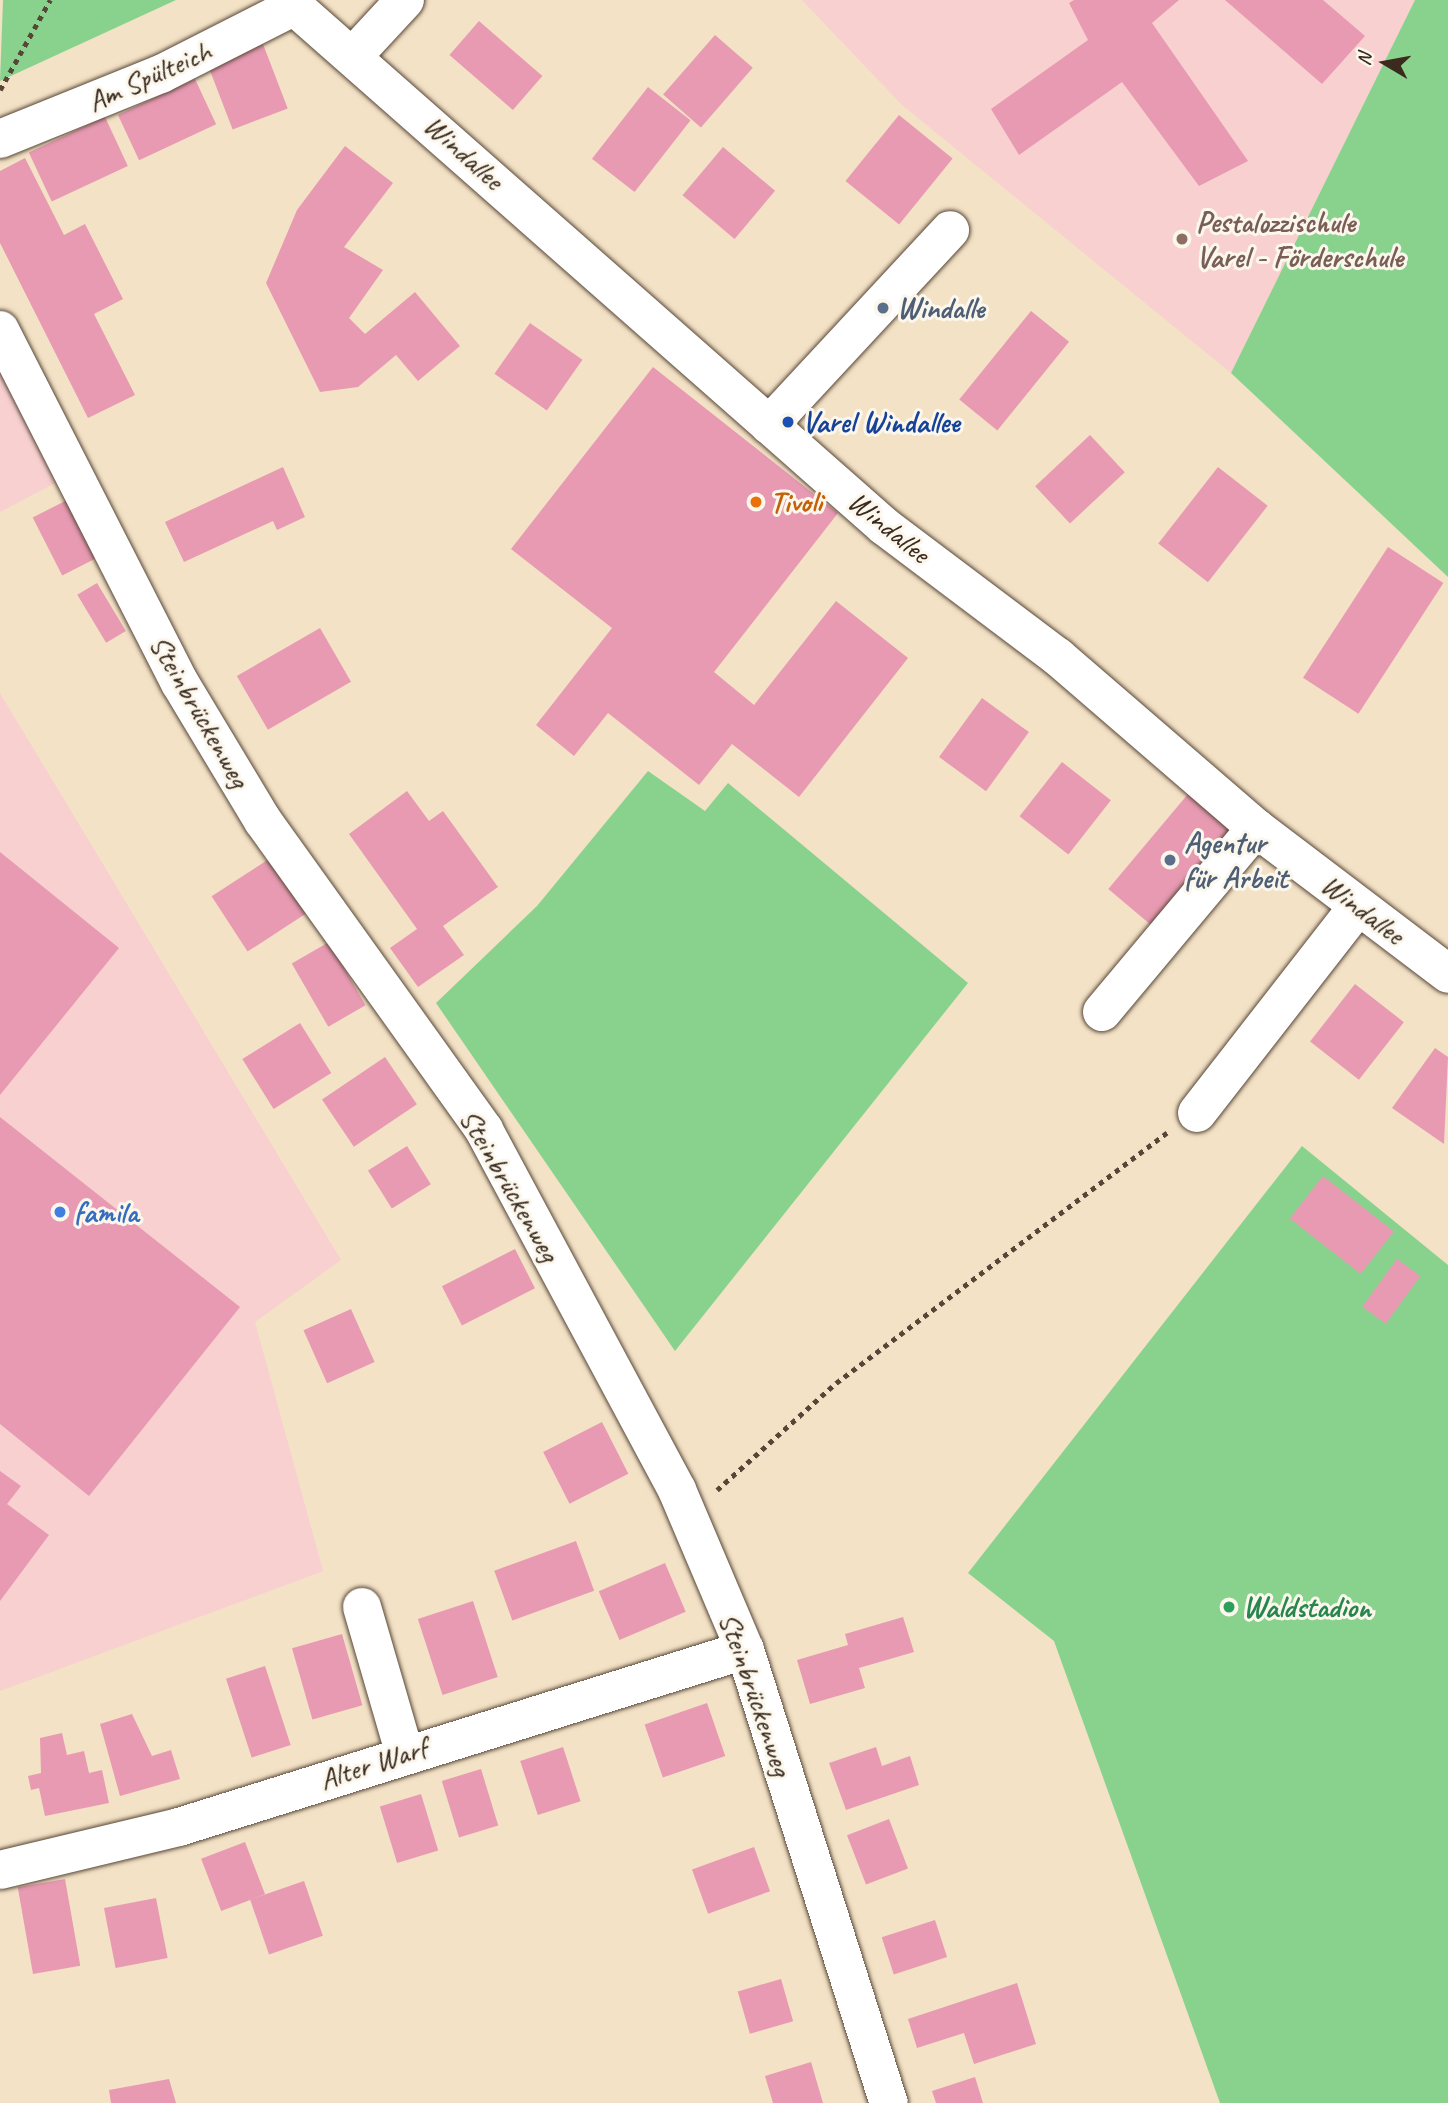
<!DOCTYPE html>
<meta charset="utf-8">
<style>
body{margin:0}
#map{position:relative;width:1448px;height:2103px;overflow:hidden;background:#f3e2c6;font-family:Caveat,sans-serif}
div>[style]{position:absolute}
[style*='--x']{left:calc(var(--x)*1px);top:calc(var(--y)*1px);width:calc(var(--w)*1px);rotate:calc(var(--a)*1deg)}
.built>*{inset:0;background:#f7d0cf}
.green>*{inset:0;background:#88d28e}
.building>*{inset:0;background:#e89ab3;transform-origin:0 0}
.path>*{height:4.5px;margin-top:-2.25px;transform-origin:0;background:repeating-linear-gradient(90deg,#574637 0 5px,transparent 0 10px)}
.roads{filter:drop-shadow(0 0 2px #574637) drop-shadow(0 0 2px #574637)}
.minor>*{height:38px;margin:-19px;padding:0 19px;transform-origin:19px;border-radius:19px;background:#fff}
.dots>*{width:19px;height:19px;translate:-50% -50%;box-sizing:border-box;border:4px solid #fbf7ec;border-radius:50%}
span{translate:-50% -50%;white-space:nowrap;text-align:center;line-height:1.15;-webkit-text-stroke:6px #fbf7ec;paint-order:stroke}
.street-label{font-size:30px;color:#3b2a1e}
.education-label{font-size:30px;color:#785e54;font-weight:700}
.left{translate:0 -50%;text-align:left}
.service-label{font-size:30px;color:#4e5e75;font-weight:700}
.transit-label{font-size:30px;color:#164399;font-weight:700}
.food-label{font-size:30px;color:#c56008;font-weight:700}
.shop-label{font-size:30px;color:#366cbe;font-weight:700}
.leisure-label{font-size:30px;color:#27864d;font-weight:700}
.north{position:absolute;left:1350px;top:28px;width:70px;height:70px;-webkit-text-stroke:5px #fbf7ec;paint-order:stroke;rotate:280deg;font-size:19px;font-weight:700;line-height:28px;text-align:center;color:#3b2a1e}
.north::after{content:'';display:block;margin:auto;width:24px;height:32px;background:#3b2a1e;clip-path:polygon(50% 0,100% 100%,50% 72%,0 100%)}
</style>
<div id="map">
<div class="built">
<div style="clip-path:polygon(802px 0,1415px 0,1231px 373px,902px 105px)"></div>
<div style="clip-path:polygon(0 365px,57px 482px,0 512px)"></div>
<div style="clip-path:polygon(0 693px,341px 1260px,255px 1322px,323px 1571px,0 1691px)"></div>
</div>
<div class="green">
<div style="clip-path:polygon(3px 0,176px 0,0 81px)"></div>
<div style="clip-path:polygon(1415px 0,1448px 0,1448px 577px,1231px 373px)"></div>
<div style="clip-path:polygon(648px 771px,705px 811px,728px 783px,968px 983px,675px 1351px,436px 1003px,537px 906px)"></div>
<div style="clip-path:polygon(1302px 1146px,1448px 1265px,1448px 2103px,1220px 2103px,1054px 1641px,968px 1573px)"></div>
</div>
<div class="building">
<div style="clip-path:polygon(1074px 0,1179px 0,1152px 23px,1248px 161px,1199px 186px,1122px 82px,1019px 155px,991px 109px,1088px 40px,1069px 3px)"></div>
<div style="clip-path:polygon(1225px 0,1323px 0,1365px 36px,1322px 84px)"></div>
<div style="left:479px;top:21px;width:84px;height:45px;rotate:41deg"></div>
<div style="left:715px;top:35px;width:50px;height:79px;rotate:41deg"></div>
<div style="left:263px;top:44px;width:69px;height:59px;rotate:69deg"></div>
<div style="left:195px;top:79px;width:50px;height:85px;rotate:65deg"></div>
<div style="left:648px;top:87px;width:54px;height:91px;rotate:38deg"></div>
<div style="left:899px;top:115px;width:69px;height:85px;rotate:39deg"></div>
<div style="left:105px;top:117px;width:54px;height:84px;rotate:65deg"></div>
<div style="clip-path:polygon(345px 146px,393px 183px,344px 247px,383px 270px,349px 318px,365px 334px,415px 292px,460px 346px,418px 381px,396px 355px,358px 387px,320px 392px,266px 283px,297px 210px)"></div>
<div style="left:723px;top:147px;width:68px;height:63px;rotate:40deg"></div>
<div style="clip-path:polygon(25px 158px,64px 235px,85px 224px,123px 299px,94px 314px,135px 395px,88px 418px,0 243px,0 171px)"></div>
<div style="left:1031px;top:311px;width:49px;height:114px;rotate:39deg"></div>
<div style="left:530px;top:323px;width:64px;height:62px;rotate:35deg"></div>
<div style="clip-path:polygon(653px 367px,838px 513px,714px 672px,754px 705px,836px 601px,908px 658px,799px 797px,732px 744px,699px 785px,608px 713px,574px 756px,536px 725px,612px 628px,511px 549px)"></div>
<div style="left:1090px;top:435px;width:51px;height:75px;rotate:47deg"></div>
<div style="clip-path:polygon(283px 467px,305px 517px,277px 530px,273px 521px,184px 562px,165px 522px)"></div>
<div style="left:1218px;top:467px;width:63px;height:97px;rotate:38deg"></div>
<div style="left:71px;top:498px;width:65px;height:43px;rotate:63deg"></div>
<div style="left:1388px;top:547px;width:66px;height:156px;rotate:33deg"></div>
<div style="left:97px;top:583px;width:56px;height:23px;rotate:59deg"></div>
<div style="left:320px;top:628px;width:62px;height:96px;rotate:60deg"></div>
<div style="left:982px;top:698px;width:58px;height:73px;rotate:36deg"></div>
<div style="left:1062px;top:762px;width:62px;height:69px;rotate:38deg"></div>
<div style="clip-path:polygon(407px 791px,429px 821px,443px 811px,498px 887px,443px 926px,464px 955px,418px 987px,390px 948px,417px 929px,349px 834px)"></div>
<div style="left:1188px;top:794px;width:59px;height:124px;rotate:40deg"></div>
<div style="clip-path:polygon(0 852px,119px 948px,0 1095px)"></div>
<div style="left:272px;top:857px;width:66px;height:72px;rotate:57deg"></div>
<div style="left:329px;top:942px;width:73px;height:43px;rotate:60deg"></div>
<div style="left:1355px;top:984px;width:62px;height:73px;rotate:38deg"></div>
<div style="left:300px;top:1023px;width:59px;height:68px;rotate:58deg"></div>
<div style="clip-path:polygon(1435px 1048px,1448px 1057px,1444px 1144px,1392px 1108px)"></div>
<div style="left:385px;top:1057px;width:57px;height:76px;rotate:56deg"></div>
<div style="clip-path:polygon(0 1117px,240px 1307px,89px 1496px,0 1424px)"></div>
<div style="left:407px;top:1146px;width:45px;height:46px;rotate:58deg"></div>
<div style="left:1323px;top:1176px;width:90px;height:54px;rotate:38deg"></div>
<div style="left:515px;top:1249px;width:44px;height:82px;rotate:63deg"></div>
<div style="left:1397px;top:1259px;width:29px;height:59px;rotate:36deg"></div>
<div style="left:351px;top:1309px;width:58px;height:52px;rotate:66deg"></div>
<div style="left:602px;top:1422px;width:58px;height:66px;rotate:63deg"></div>
<div style="clip-path:polygon(0 1471px,21px 1486px,7px 1504px,49px 1535px,0 1601px)"></div>
<div style="left:576px;top:1541px;width:53px;height:87px;rotate:70deg"></div>
<div style="left:665px;top:1563px;width:53px;height:72px;rotate:67deg"></div>
<div style="left:473px;top:1601px;width:80px;height:58px;rotate:72deg"></div>
<div style="clip-path:polygon(903px 1617px,914px 1652px,859px 1668px,865px 1688px,810px 1704px,797px 1660px,848px 1645px,845px 1634px)"></div>
<div style="left:342px;top:1634px;width:74px;height:52px;rotate:74deg"></div>
<div style="left:265px;top:1666px;width:83px;height:41px;rotate:72deg"></div>
<div style="left:707px;top:1703px;width:56px;height:66px;rotate:71deg"></div>
<div style="clip-path:polygon(132px 1714px,152px 1756px,171px 1750px,180px 1779px,120px 1796px,100px 1724px)"></div>
<div style="clip-path:polygon(62px 1733px,67px 1755px,84px 1751px,89px 1773px,102px 1770px,109px 1803px,45px 1816px,39px 1788px,31px 1790px,28px 1776px,41px 1773px,40px 1738px)"></div>
<div style="left:563px;top:1747px;width:57px;height:45px;rotate:72deg"></div>
<div style="clip-path:polygon(876px 1747px,882px 1766px,910px 1756px,919px 1785px,846px 1810px,829px 1763px)"></div>
<div style="left:481px;top:1769px;width:59px;height:41px;rotate:73deg"></div>
<div style="left:421px;top:1794px;width:59px;height:43px;rotate:73deg"></div>
<div style="left:889px;top:1819px;width:53px;height:45px;rotate:69deg"></div>
<div style="left:245px;top:1842px;width:56px;height:47px;rotate:69deg"></div>
<div style="left:754px;top:1847px;width:47px;height:66px;rotate:70deg"></div>
<div style="left:65px;top:1879px;width:88px;height:48px;rotate:80deg"></div>
<div style="left:304px;top:1881px;width:58px;height:57px;rotate:71deg"></div>
<div style="left:156px;top:1898px;width:61px;height:53px;rotate:79deg"></div>
<div style="left:935px;top:1920px;width:39px;height:56px;rotate:72deg"></div>
<div style="left:781px;top:1979px;width:44px;height:45px;rotate:74deg"></div>
<div style="clip-path:polygon(1017px 1983px,1036px 2044px,974px 2064px,964px 2033px,917px 2048px,908px 2019px)"></div>
<div style="clip-path:polygon(811px 2062px,823px 2103px,773px 2103px,765px 2076px)"></div>
<div style="clip-path:polygon(975px 2077px,983px 2103px,936px 2103px,932px 2091px)"></div>
<div style="clip-path:polygon(169px 2079px,176px 2103px,111px 2103px,109px 2090px)"></div>
</div>
<div class="path">
<div style="--x:0;--y:90;--w:103;--a:-60.9"></div>
<div style="--x:717;--y:1490;--w:160;--a:-42"></div>
<div style="--x:836;--y:1383;--w:415;--a:-37.1"></div>
</div>
<div class="roads">
<div class="minor">
<div style="--x:287;--y:0;--w:796;--a:41.38"></div>
<div style="--x:884;--y:526;--w:218;--a:37"></div>
<div style="--x:1058;--y:657;--w:262;--a:40.8"></div>
<div style="--x:1256;--y:828;--w:241;--a:37.2"></div>
<div style="--x:354;--y:55;--w:75;--a:-47.2"></div>
<div style="--x:0;--y:139;--w:174;--a:-22"></div>
<div style="--x:161;--y:74;--w:150;--a:-26.9"></div>
<div style="--x:0;--y:330;--w:396;--a:63"></div>
<div style="--x:180;--y:683;--w:161;--a:59"></div>
<div style="--x:263;--y:821;--w:380;--a:54.4"></div>
<div style="--x:484;--y:1130;--w:408;--a:61.8"></div>
<div style="--x:677;--y:1490;--w:174;--a:67"></div>
<div style="--x:745;--y:1650;--w:475;--a:72.4"></div>
<div style="--x:769;--y:425;--w:266;--a:-47.1"></div>
<div style="--x:1102;--y:1012;--w:240;--a:-50.1"></div>
<div style="--x:1197;--y:1113;--w:262;--a:-52.1"></div>
<div style="--x:362;--y:1607;--w:151;--a:73.8"></div>
<div style="--x:0;--y:1870;--w:184;--a:-13.5"></div>
<div style="--x:179;--y:1827;--w:593;--a:-17.37"></div>
</div>
</div>
<div class="dots">
<div style="left:1182px;top:239px;background:#8d6e63"></div>
<div style="left:883px;top:308px;background:#5c6f8a"></div>
<div style="left:788px;top:422px;background:#1a4fb4"></div>
<div style="left:756px;top:502px;background:#e8710a"></div>
<div style="left:1170px;top:860px;background:#5c6f8a"></div>
<div style="left:60px;top:1212px;background:#3f7fe0"></div>
<div style="left:1229px;top:1607px;background:#2e9e5b"></div>
</div>
<div class="street-label">
<span style="left:149px;top:76px;rotate:-24deg">Am Spülteich</span>
<span style="left:464px;top:152px;rotate:42deg">Windallee</span>
<span style="left:889px;top:527px;rotate:39deg">Windallee</span>
<span style="left:200px;top:711px;rotate:60deg">Steinbrückenweg</span>
<span style="left:1363px;top:909px;rotate:37deg">Windallee</span>
<span style="left:510px;top:1185px;rotate:60deg">Steinbrückenweg</span>
<span style="left:756px;top:1694px;rotate:71deg">Steinbrückenweg</span>
<span style="left:373px;top:1763px;rotate:-18deg">Alter Warf</span>
</div>
<div class="education-label">
<span class="left" style="left:1196px;top:239px">Pestalozzischule<br>Varel - Förderschule</span>
</div>
<div class="service-label">
<span class="left" style="left:897px;top:308px">Windalle</span>
<span class="left" style="left:1184px;top:860px">Agentur<br>für Arbeit</span>
</div>
<div class="transit-label">
<span class="left" style="left:802px;top:422px">Varel Windallee</span>
</div>
<div class="food-label">
<span class="left" style="left:770px;top:502px">Tivoli</span>
</div>
<div class="shop-label">
<span class="left" style="left:74px;top:1212px">famila</span>
</div>
<div class="leisure-label">
<span class="left" style="left:1243px;top:1607px">Waldstadion</span>
</div>
<div class="north">N</div>
</div>
